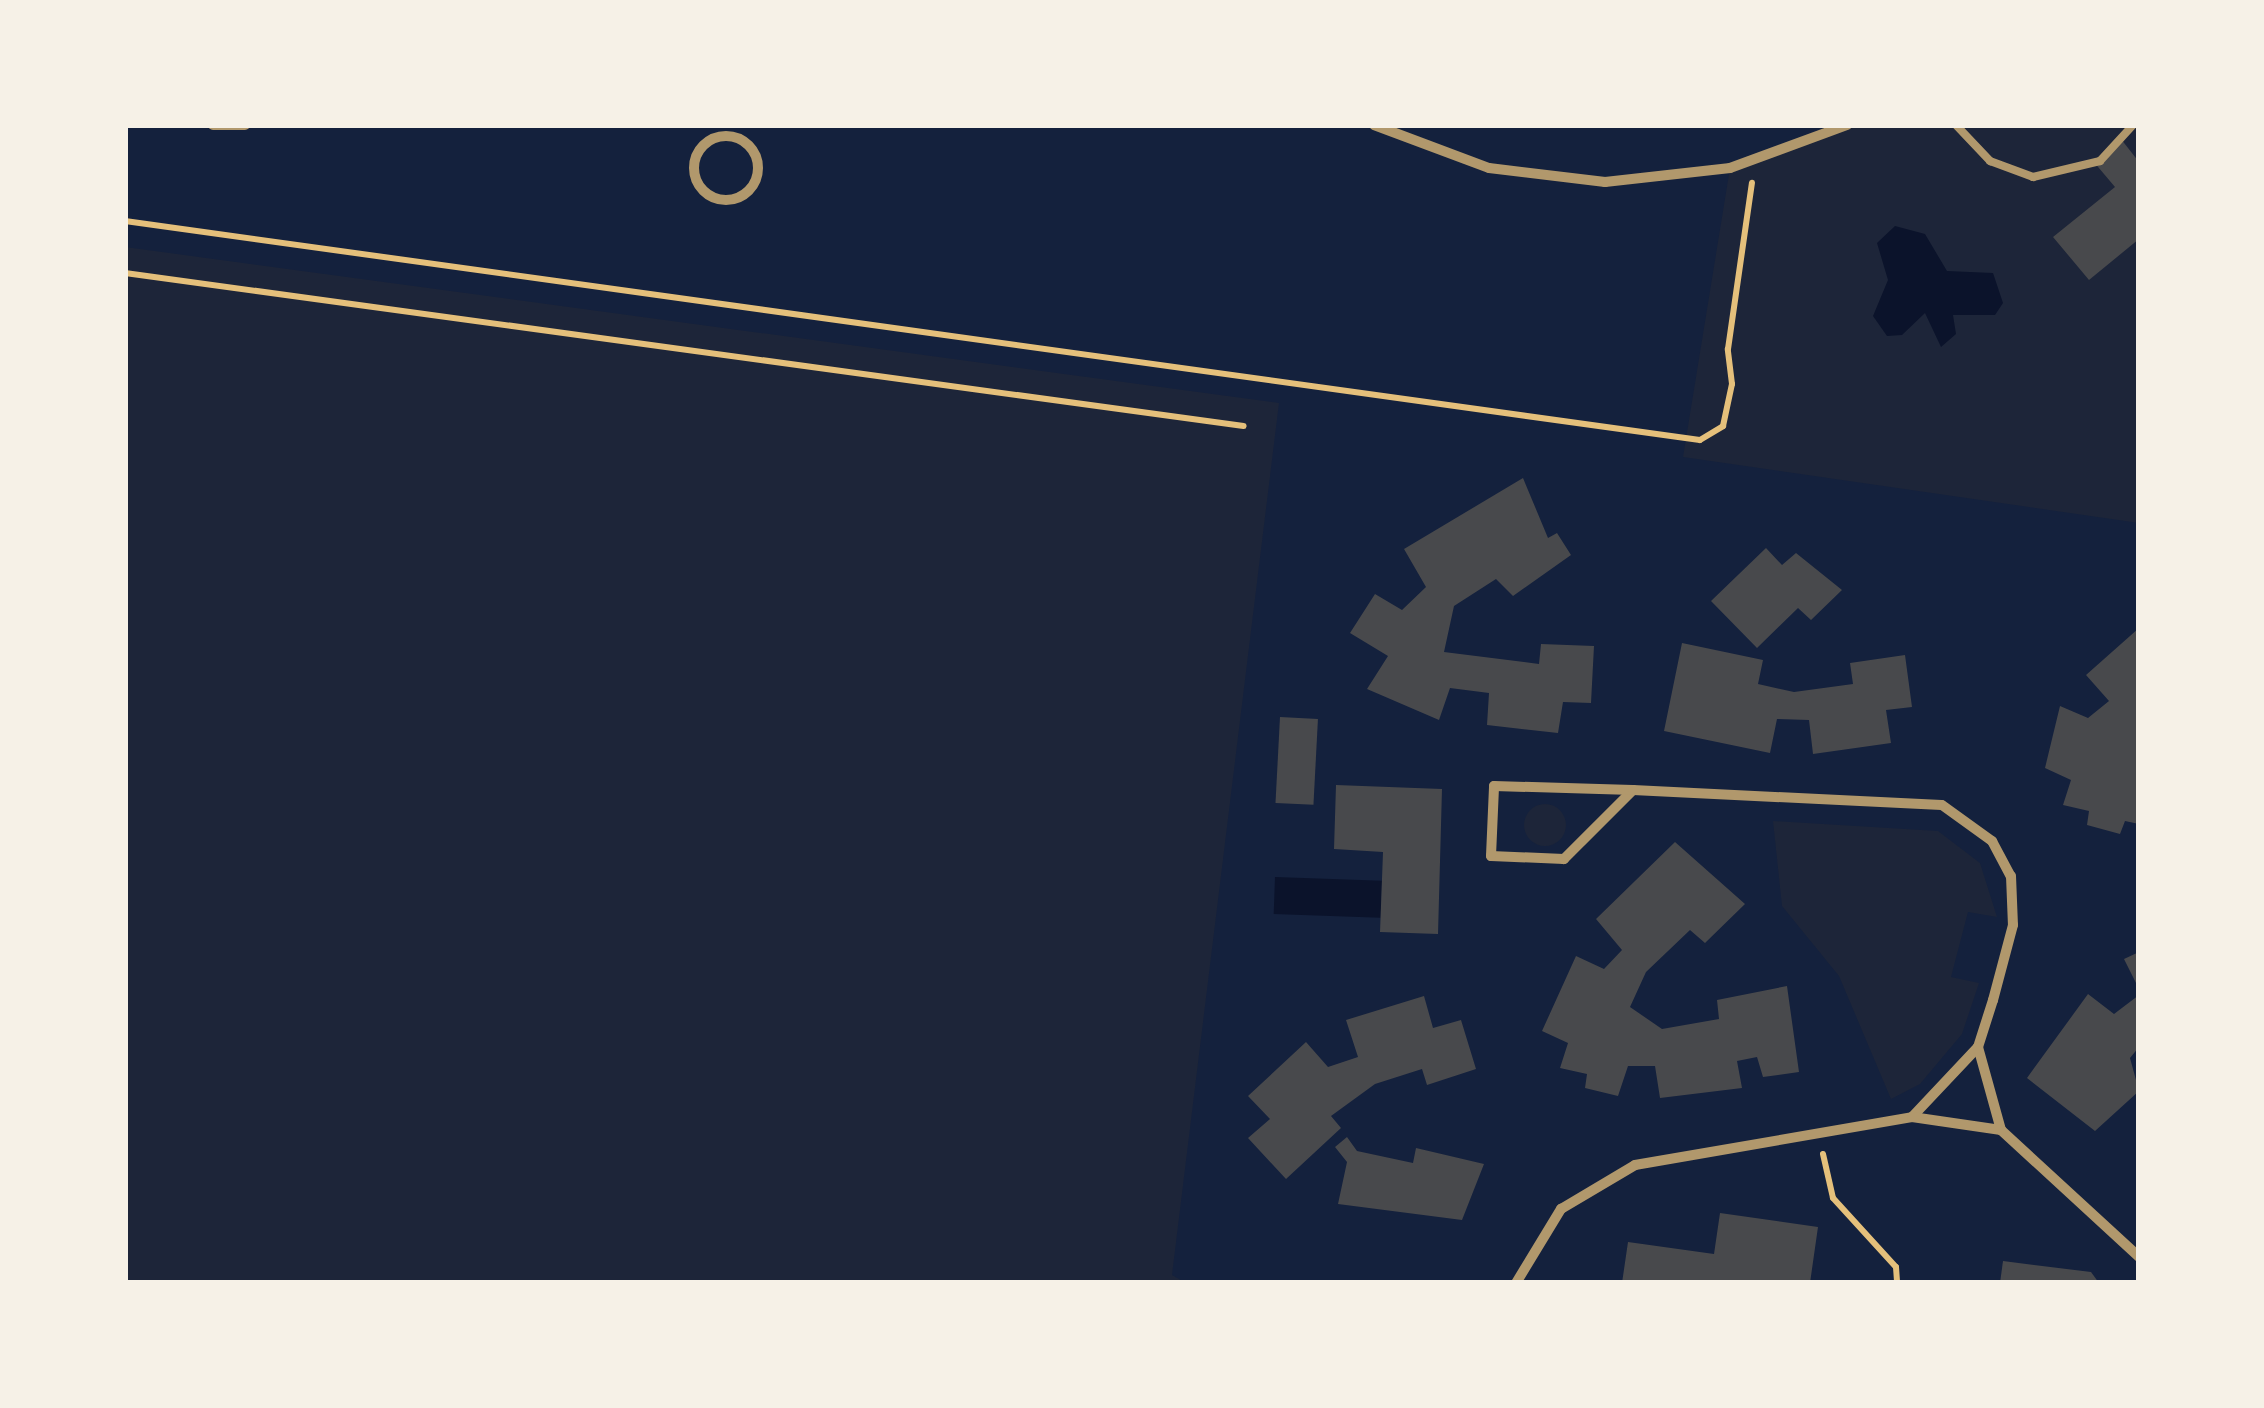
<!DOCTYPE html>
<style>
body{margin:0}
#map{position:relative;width:2264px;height:1408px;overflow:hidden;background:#14213d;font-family:Ubuntu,sans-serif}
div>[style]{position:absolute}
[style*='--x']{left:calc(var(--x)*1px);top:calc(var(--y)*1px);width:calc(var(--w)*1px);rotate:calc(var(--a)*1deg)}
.green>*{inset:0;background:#1d2539}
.round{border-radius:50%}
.water>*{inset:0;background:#0b132b;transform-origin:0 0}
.building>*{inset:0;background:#48494c;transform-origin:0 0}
.path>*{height:6px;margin:-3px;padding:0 3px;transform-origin:3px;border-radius:3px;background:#e5c07b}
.service>*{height:8px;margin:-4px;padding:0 4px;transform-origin:4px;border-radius:4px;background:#b1986c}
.minor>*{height:10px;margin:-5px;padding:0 5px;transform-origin:5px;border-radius:5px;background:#b1986c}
.minor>.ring{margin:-5px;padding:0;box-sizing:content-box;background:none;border:10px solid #b1986c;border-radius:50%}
span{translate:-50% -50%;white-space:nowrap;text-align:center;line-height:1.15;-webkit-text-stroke:10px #f6f1e7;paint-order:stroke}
.frame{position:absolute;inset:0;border:128px solid #f6f1e7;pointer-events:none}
</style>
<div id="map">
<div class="green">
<div style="clip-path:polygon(1847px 125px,2139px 125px,2139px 523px,1683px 457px,1730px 168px)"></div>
<div style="clip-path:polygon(125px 247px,1279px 403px,1172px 1275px,1186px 1283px,125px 1283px)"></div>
<div class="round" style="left:1524px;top:804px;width:42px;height:42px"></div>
<div style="clip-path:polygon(1773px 821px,1938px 831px,1980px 863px,1997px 917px,1968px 912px,1951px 977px,1979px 983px,1962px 1034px,1920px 1084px,1891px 1099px,1839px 976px,1782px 906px)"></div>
</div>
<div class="water">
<div style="clip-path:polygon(1895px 226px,1925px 234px,1947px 271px,1993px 273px,2003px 303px,1995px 315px,1953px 315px,1956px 334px,1941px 347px,1925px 313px,1902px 335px,1887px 336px,1873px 316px,1888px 280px,1877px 243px)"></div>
<div style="left:1275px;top:877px;width:107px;height:37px;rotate:2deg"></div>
</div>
<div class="building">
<div style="clip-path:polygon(2121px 139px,2139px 162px,2139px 239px,2089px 280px,2053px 237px,2115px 187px,2093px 161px)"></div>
<div style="clip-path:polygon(1523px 478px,1548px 538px,1557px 533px,1571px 555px,1513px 596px,1496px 579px,1454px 606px,1444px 652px,1539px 664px,1541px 644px,1594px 646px,1591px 703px,1563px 702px,1558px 733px,1487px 725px,1489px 693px,1450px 688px,1439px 720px,1367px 689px,1388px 656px,1350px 633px,1375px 594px,1402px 610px,1426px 587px,1404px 549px)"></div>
<div style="clip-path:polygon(1766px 548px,1782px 565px,1796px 553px,1842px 590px,1811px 620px,1798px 608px,1757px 648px,1711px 601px)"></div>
<div style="clip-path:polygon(2139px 628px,2139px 824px,2125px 821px,2120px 834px,2087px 825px,2089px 811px,2063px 805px,2071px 780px,2045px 768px,2060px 706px,2088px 718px,2109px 701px,2086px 675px)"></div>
<div style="clip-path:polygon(1682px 643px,1763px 660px,1758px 684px,1794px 692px,1853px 684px,1850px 663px,1905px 655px,1912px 707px,1886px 710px,1891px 743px,1813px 754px,1809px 720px,1777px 719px,1770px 753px,1664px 731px)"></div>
<div style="left:1280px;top:717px;width:38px;height:86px;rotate:3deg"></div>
<div style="clip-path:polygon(1336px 785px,1442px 789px,1438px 934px,1380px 932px,1383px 852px,1334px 849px)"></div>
<div style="clip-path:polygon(1675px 842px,1745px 904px,1705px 943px,1690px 930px,1646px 972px,1630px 1007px,1662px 1029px,1719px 1019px,1717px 1000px,1787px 986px,1799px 1072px,1763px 1077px,1757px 1057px,1737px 1061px,1742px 1088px,1660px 1098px,1655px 1066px,1628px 1066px,1618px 1096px,1585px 1088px,1587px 1074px,1560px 1068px,1568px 1043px,1542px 1031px,1576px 956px,1604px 969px,1622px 950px,1596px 919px)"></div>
<div style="clip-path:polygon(2139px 952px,2139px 989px,2124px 959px)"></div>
<div style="clip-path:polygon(2088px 994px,2114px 1014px,2139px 995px,2139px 1047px,2130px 1058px,2139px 1091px,2095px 1131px,2027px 1078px)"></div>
<div style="clip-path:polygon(1424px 996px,1433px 1028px,1461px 1020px,1476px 1069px,1427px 1085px,1422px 1069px,1375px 1084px,1331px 1116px,1341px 1128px,1286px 1179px,1248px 1138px,1270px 1119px,1248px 1096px,1306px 1042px,1328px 1067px,1358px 1057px,1346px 1020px)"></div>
<div style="clip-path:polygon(1347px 1137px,1357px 1151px,1413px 1163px,1416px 1148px,1484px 1164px,1462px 1220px,1338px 1204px,1347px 1162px,1335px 1147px)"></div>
<div style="clip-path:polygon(1720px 1213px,1818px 1227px,1810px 1283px,1622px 1283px,1628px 1242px,1714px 1254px)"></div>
<div style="clip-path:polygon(2003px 1261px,2091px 1272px,2099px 1283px,2000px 1283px)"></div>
</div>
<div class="path">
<div style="--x:125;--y:221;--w:1590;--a:7.92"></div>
<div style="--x:1700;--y:440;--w:27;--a:-31"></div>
<div style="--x:1723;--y:426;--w:43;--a:-77.9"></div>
<div style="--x:1732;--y:384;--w:35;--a:-97"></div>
<div style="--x:1728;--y:349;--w:168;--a:-81.8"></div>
<div style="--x:125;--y:273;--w:1129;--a:7.79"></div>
<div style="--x:1823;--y:1154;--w:45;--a:77.2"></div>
<div style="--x:1833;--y:1198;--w:93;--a:47.6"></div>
<div style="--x:1896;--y:1267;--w:16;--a:86"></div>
</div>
<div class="service">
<div style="--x:1956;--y:125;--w:50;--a:46.6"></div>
<div style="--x:1990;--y:161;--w:46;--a:20.4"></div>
<div style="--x:2033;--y:177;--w:69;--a:-13.4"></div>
<div style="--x:2100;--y:161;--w:49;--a:-47.5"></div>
</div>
<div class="minor">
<div style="--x:213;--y:125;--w:32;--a:0"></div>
<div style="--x:1374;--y:125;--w:123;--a:20.5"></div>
<div style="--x:1489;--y:168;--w:117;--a:6.9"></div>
<div style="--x:1605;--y:182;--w:126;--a:-6.4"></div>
<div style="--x:1730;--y:168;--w:125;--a:-20.2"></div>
<div class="ring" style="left:694px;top:136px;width:54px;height:54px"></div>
<div style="--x:1633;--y:790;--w:98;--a:135"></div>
<div style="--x:1564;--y:859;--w:73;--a:-177.6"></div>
<div style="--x:1491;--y:856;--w:70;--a:-87.5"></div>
<div style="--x:1494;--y:786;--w:139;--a:1.6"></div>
<div style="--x:1633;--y:790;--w:309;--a:2.8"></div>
<div style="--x:1942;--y:805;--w:62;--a:35.8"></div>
<div style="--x:1992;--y:841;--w:40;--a:62"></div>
<div style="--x:2011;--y:876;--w:49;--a:87.7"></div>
<div style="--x:2013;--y:925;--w:78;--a:104.9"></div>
<div style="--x:1993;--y:1000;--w:49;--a:107.7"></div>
<div style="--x:1978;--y:1047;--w:96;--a:133.3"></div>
<div style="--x:1978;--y:1047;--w:86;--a:74.5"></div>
<div style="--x:2001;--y:1130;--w:188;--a:42.6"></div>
<div style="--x:1516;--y:1283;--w:87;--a:-58.7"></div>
<div style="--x:1561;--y:1209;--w:86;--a:-30.7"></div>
<div style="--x:1635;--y:1165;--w:281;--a:-9.8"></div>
<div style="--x:1912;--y:1117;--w:90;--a:8.3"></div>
</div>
<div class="frame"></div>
</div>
